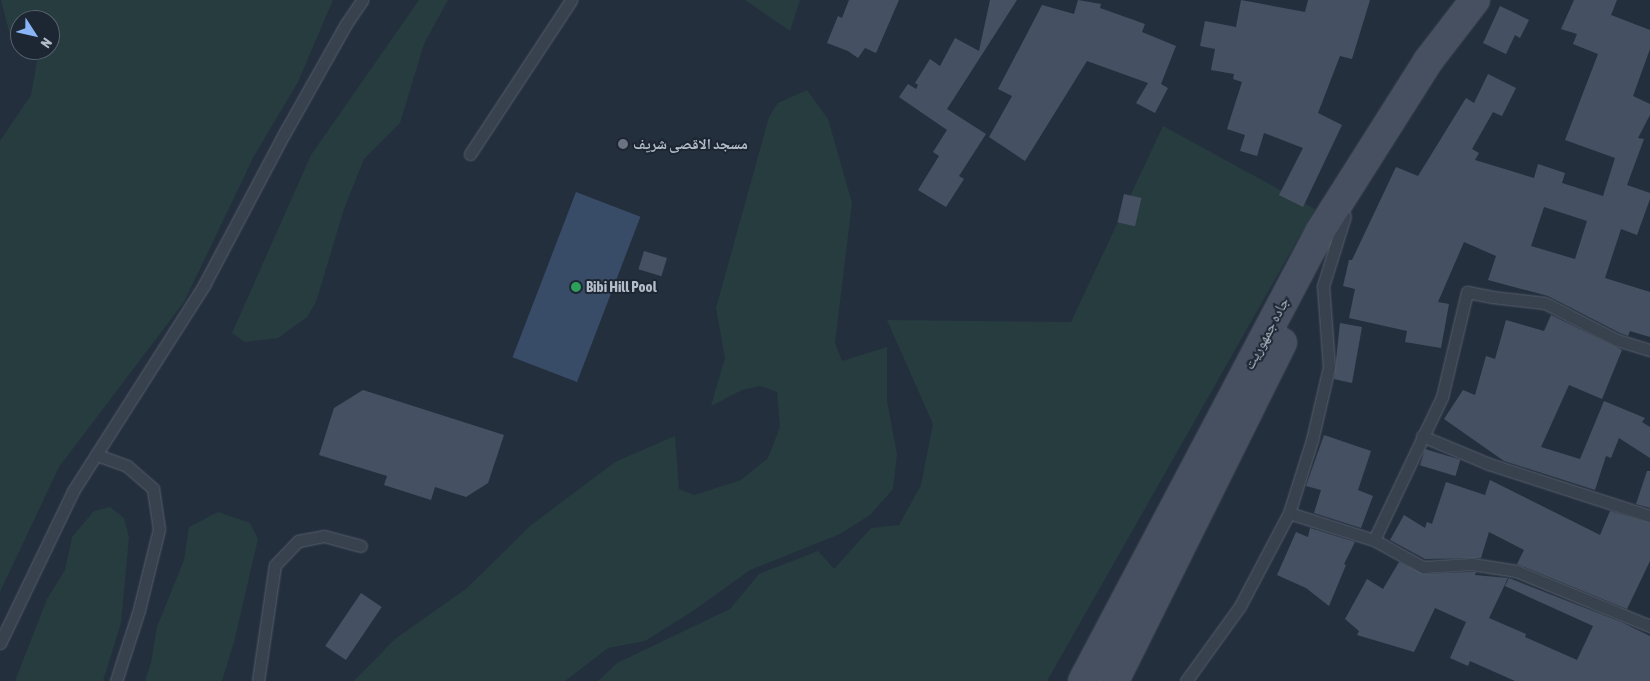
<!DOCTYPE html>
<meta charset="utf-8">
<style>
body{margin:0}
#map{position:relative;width:1650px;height:681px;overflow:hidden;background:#242f3e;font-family:"Asap Condensed","Noto Naskh Arabic",sans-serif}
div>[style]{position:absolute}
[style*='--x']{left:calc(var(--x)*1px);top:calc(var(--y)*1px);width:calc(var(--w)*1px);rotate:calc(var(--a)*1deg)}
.green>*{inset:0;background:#263c3f}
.water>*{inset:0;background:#394c67;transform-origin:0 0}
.building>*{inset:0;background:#455162;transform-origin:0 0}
.roads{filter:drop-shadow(0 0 1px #565f6c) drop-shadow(0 0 1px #565f6c)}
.lane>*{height:11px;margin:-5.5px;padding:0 5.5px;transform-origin:5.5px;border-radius:5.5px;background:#38414e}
.secondary>*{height:28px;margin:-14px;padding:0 14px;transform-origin:14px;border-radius:14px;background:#465061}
.dots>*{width:14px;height:14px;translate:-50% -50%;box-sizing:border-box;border:2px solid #1d2633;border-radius:50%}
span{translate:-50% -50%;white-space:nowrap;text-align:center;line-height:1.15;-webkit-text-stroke:4px #1d2633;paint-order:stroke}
.poi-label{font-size:15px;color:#b4bcc9;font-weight:700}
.left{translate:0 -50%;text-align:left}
.street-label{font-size:15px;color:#b4bcc9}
.north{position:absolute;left:10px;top:10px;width:50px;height:50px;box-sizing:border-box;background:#1d2633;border:1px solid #59626f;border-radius:50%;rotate:125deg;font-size:14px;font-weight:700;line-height:20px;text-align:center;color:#b4bcc9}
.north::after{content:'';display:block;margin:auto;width:18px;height:22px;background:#8ab4f8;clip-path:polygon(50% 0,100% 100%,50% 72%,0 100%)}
</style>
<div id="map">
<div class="green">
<div style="clip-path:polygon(1px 0,333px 0,298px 82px,254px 156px,184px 302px,59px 467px,0 592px,0 141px,31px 95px,37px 61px,31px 50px,50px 50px,50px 20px,20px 20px,20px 42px,11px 39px)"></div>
<div style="clip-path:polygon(419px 0,448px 0,424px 44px,400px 123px,364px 159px,344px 209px,316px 302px,307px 317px,278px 338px,245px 342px,232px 333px,311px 155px)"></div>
<div style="clip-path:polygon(745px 0,800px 0,790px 31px)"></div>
<div style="clip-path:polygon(807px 90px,828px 119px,852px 203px,835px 343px,842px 361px,887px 347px,887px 401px,897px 454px,893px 489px,870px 515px,840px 534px,750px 570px,693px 611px,645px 641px,608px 648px,565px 681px,354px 681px,395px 639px,467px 588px,530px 526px,615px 462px,675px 436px,679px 489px,694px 495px,741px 480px,768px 458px,780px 427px,777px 392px,760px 386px,742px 390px,711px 406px,725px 358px,716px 308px,769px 117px,778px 103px)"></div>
<div style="clip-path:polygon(1163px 126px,1315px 209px,1047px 681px,598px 681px,617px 663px,730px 609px,759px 574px,818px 551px,834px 569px,871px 528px,899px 525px,921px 485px,933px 424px,887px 320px,1071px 322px)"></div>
<div style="clip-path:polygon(110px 507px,124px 518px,129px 537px,121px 623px,103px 681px,15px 681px,47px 599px,65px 570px,72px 537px,94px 511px)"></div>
<div style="clip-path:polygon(218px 512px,250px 523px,258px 539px,234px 642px,222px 681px,145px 681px,151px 662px,157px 627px,184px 560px,189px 527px)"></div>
</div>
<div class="water">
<div style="left:576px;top:192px;width:69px;height:177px;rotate:21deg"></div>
</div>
<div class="building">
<div style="clip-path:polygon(849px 0,899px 0,876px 53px,865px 48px,858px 58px,848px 51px,827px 43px,838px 16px,842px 18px)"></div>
<div style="clip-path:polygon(990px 0,1017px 0,947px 109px,986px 134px,959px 176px,964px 179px,946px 207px,918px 190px,939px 156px,933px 152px,947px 130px,899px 97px,908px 84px,916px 89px,918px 85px,915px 83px,930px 59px,940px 66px,955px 38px,979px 51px)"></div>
<div style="clip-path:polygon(1078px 0,1101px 4px,1100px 8px,1145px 24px,1142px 32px,1176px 46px,1161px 84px,1168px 88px,1155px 113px,1136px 103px,1148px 83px,1087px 61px,1025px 161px,989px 137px,1012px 96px,998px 89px,1042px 5px,1074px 14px)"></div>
<div style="clip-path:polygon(1241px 0,1305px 12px,1308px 0,1370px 0,1352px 59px,1340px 56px,1318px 113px,1342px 125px,1303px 207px,1279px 195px,1303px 148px,1264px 133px,1257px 156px,1240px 151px,1245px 135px,1227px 129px,1242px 82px,1233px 79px,1234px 74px,1211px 70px,1215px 49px,1200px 46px,1205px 21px,1236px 27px)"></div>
<div style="clip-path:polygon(evenodd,1574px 0,1617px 0,1611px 15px,1650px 30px,1650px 49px,1633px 96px,1650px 104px,1650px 115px,1638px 138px,1644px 139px,1627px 185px,1650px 193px,1650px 199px,1637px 235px,1621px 229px,1605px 278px,1650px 292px,1650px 337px,1630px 331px,1628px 336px,1620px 333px,1548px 296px,1488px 280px,1496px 256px,1464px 242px,1438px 302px,1449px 304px,1441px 348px,1405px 342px,1407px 331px,1349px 318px,1355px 289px,1343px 286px,1349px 260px,1352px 260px,1396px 167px,1418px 176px,1466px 98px,1474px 103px,1488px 74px,1516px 88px,1502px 116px,1493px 112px,1472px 149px,1479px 153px,1475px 160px,1534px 178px,1538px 164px,1565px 173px,1562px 183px,1603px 196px,1615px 158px,1565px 140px,1598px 54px,1573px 44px,1577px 34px,1561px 29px,1574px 0,1544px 207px,1587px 221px,1575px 259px,1531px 246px,1544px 207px)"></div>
<div style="clip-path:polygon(1500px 6px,1529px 20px,1520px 38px,1515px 35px,1506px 54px,1483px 43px)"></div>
<div style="left:1124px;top:194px;width:18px;height:29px;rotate:13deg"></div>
<div style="left:644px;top:251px;width:24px;height:19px;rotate:17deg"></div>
<div style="clip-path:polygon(1551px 315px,1622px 350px,1602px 399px,1569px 385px,1541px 447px,1580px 459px,1604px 401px,1645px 418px,1642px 422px,1650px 427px,1650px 458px,1619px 438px,1611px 458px,1606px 456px,1595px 490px,1504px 461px,1444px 419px,1463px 390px,1475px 395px,1486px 356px,1495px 359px,1506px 320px,1544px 331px)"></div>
<div style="clip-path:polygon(1340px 323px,1362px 327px,1352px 383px,1334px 379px)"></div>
<div style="clip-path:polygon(363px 390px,504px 435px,488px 483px,466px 497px,435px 487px,431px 500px,384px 485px,387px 476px,319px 455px,334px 408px)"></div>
<div style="clip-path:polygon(1324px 435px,1371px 451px,1358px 490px,1373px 496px,1361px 528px,1314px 513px,1321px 490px,1306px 486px)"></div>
<div style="left:1425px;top:449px;width:37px;height:17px;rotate:17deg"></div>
<div style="clip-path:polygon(1647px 471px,1650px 471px,1650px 508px,1636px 504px)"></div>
<div style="clip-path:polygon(1490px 480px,1600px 535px,1610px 511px,1650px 523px,1650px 561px,1627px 609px,1517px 564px,1524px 550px,1489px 532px,1481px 558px,1425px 559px,1390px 540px,1404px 515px,1425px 528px,1427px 522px,1432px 524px,1446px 482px,1485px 495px)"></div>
<div style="clip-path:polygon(1310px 528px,1355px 542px,1344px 564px,1346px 565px,1329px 606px,1306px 588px,1277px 575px,1296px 532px,1308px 537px)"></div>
<div style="clip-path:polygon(1399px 562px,1423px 574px,1472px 572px,1476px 572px,1475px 575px,1508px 578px,1489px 618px,1526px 634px,1525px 637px,1577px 660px,1593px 626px,1505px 586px,1509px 578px,1621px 622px,1650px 636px,1650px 681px,1515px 681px,1470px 661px,1468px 666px,1450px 658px,1466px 622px,1435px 608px,1414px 652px,1357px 635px,1359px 631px,1345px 619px,1367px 579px,1383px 589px)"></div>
<div style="left:361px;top:593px;width:25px;height:64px;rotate:34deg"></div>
</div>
<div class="roads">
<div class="lane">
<div style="--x:470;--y:154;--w:184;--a:-56.7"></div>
<div style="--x:1422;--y:436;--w:73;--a:22.7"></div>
<div style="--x:1489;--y:464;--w:169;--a:17.9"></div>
<div style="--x:97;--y:455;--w:32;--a:20"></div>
<div style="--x:127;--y:466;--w:35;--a:41"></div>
<div style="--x:153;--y:489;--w:40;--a:81.5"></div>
<div style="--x:159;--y:529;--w:83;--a:103.9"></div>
<div style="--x:139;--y:610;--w:75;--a:107.9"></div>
<div style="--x:1289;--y:513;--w:89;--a:17.6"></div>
<div style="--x:1374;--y:540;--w:56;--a:28.9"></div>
<div style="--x:1423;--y:567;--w:49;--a:-3.5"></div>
<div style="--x:1472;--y:564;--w:45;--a:9"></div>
<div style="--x:1516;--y:571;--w:145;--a:22.3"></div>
<div style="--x:1374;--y:540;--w:158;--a:-64.6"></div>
<div style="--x:1442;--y:397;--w:108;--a:-76.6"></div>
<div style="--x:1467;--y:292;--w:25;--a:11"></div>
<div style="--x:1492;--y:297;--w:53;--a:6.5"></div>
<div style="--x:1545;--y:303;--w:81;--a:27.2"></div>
<div style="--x:1617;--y:340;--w:34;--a:17"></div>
<div style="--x:0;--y:643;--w:169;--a:-64.3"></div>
<div style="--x:73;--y:491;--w:244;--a:-57.5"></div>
<div style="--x:204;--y:285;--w:171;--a:-62.1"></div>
<div style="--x:284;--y:134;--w:126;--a:-60.6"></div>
<div style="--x:346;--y:24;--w:29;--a:-56"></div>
<div style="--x:258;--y:681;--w:117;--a:-81.7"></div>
<div style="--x:275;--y:565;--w:33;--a:-46"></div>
<div style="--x:298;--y:541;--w:26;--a:-11"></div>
<div style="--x:324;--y:536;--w:38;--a:15"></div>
<div style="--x:1186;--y:681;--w:92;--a:-54.2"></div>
<div style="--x:1240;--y:606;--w:105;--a:-62.2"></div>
<div style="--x:1289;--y:513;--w:77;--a:-72.5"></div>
<div style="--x:1312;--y:440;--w:75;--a:-76.9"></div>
<div style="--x:1329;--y:367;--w:81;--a:-94.2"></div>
<div style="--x:1323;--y:286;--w:73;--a:-72.6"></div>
</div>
<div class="secondary">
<div style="--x:1083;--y:681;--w:508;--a:-62.17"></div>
<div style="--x:1320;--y:232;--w:202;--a:-57.7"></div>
<div style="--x:1428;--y:61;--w:77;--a:-52.4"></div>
<div style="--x:1114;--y:681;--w:378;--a:-63.6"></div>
</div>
</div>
<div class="dots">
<div style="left:623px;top:144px;background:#6b7280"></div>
<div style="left:576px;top:287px;background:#2e9e5b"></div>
</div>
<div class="poi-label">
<span class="left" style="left:633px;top:144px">مسجد الاقصی شریف</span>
<span class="left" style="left:586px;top:287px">Bibi Hill Pool</span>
</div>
<div class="street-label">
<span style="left:1266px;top:333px;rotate:-62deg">جاده جمهوریت</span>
</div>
<div class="north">N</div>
</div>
